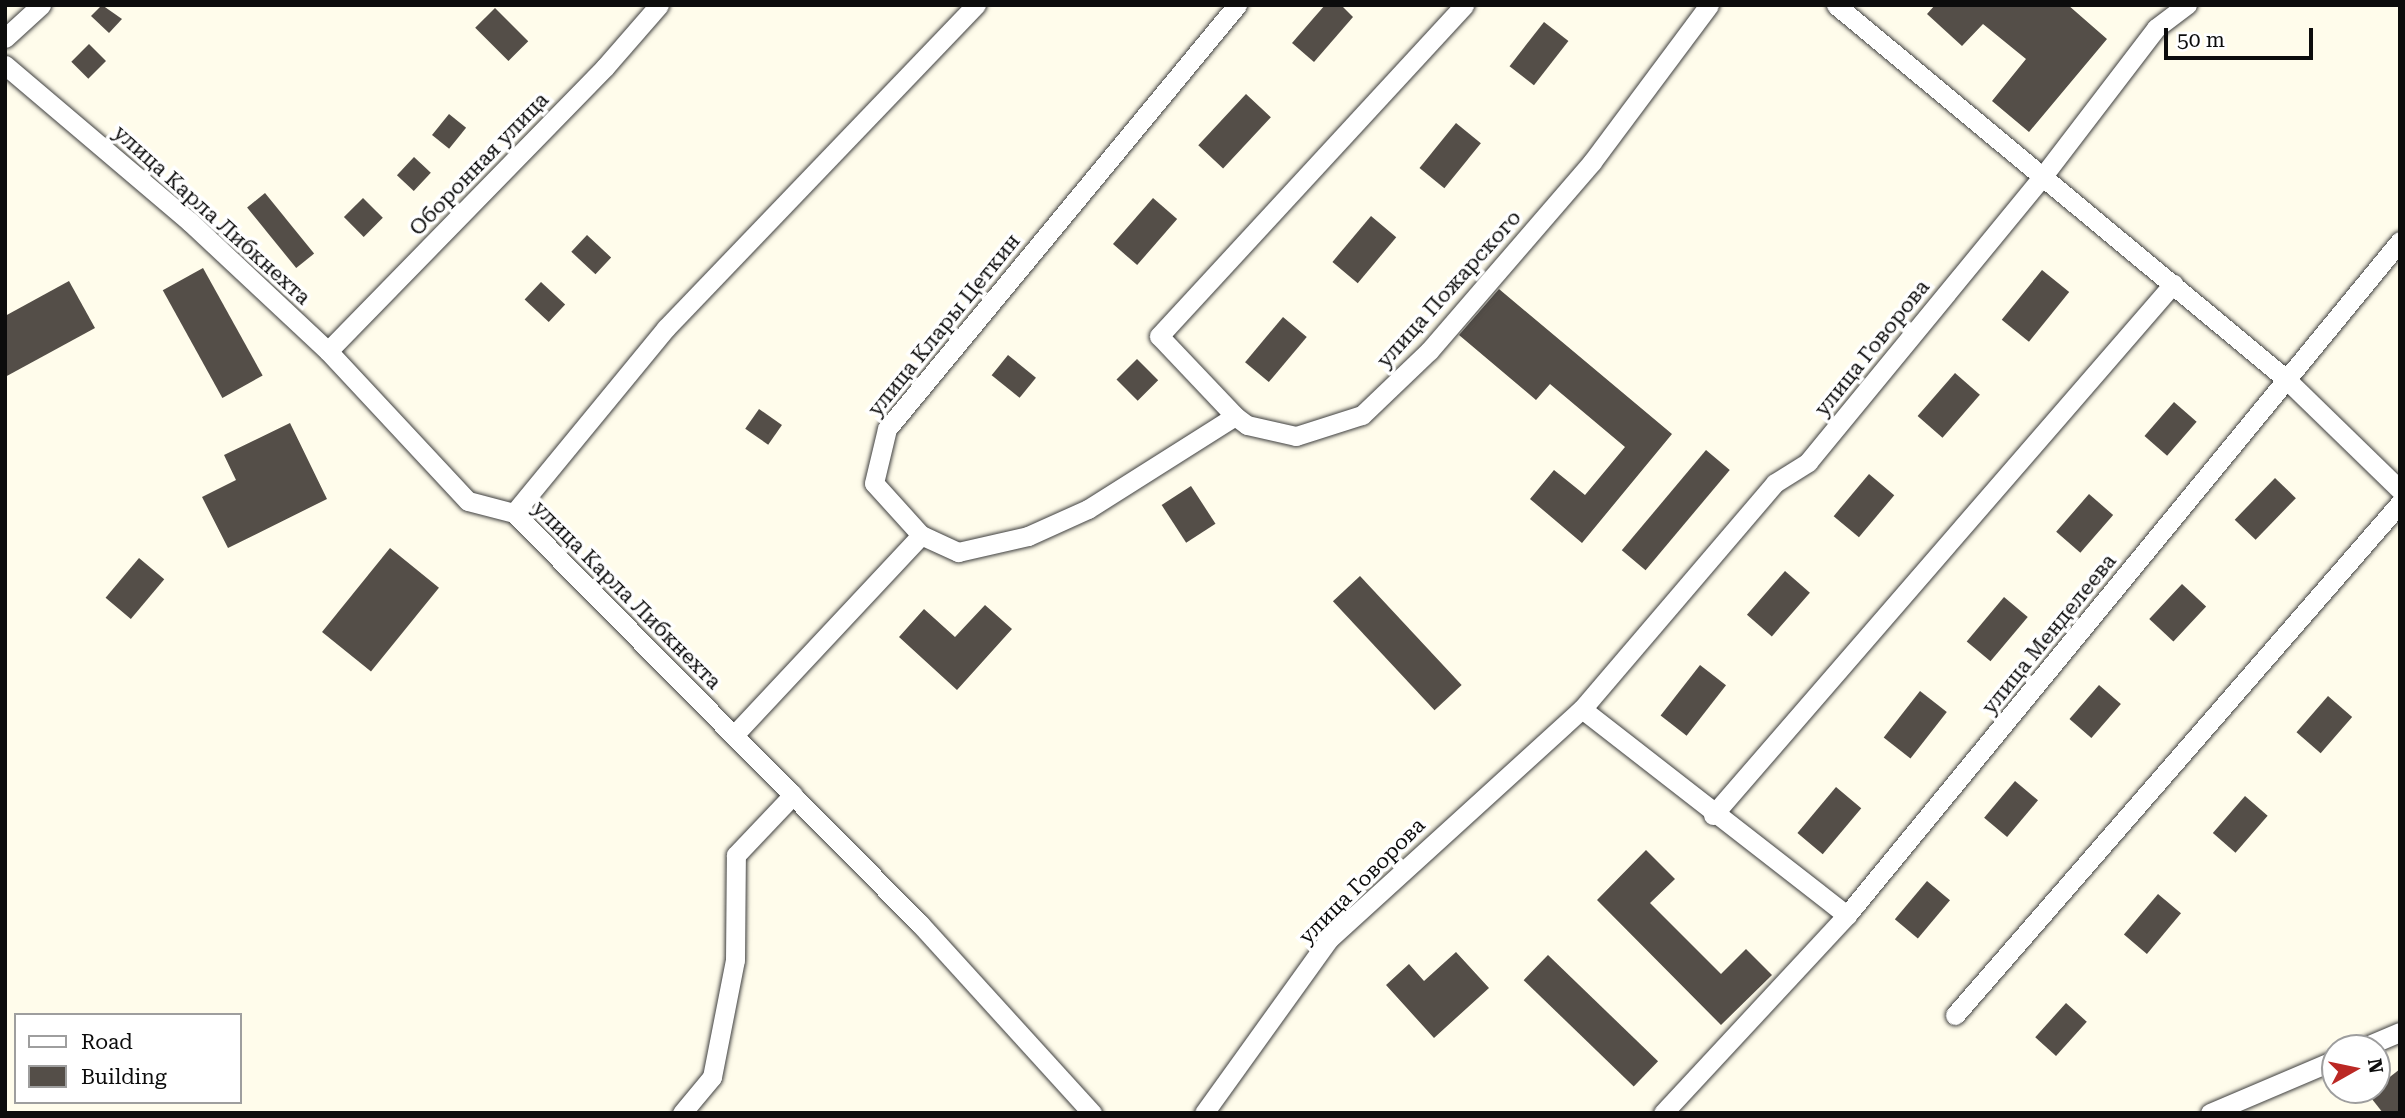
<!DOCTYPE html>
<meta charset="utf-8">
<style>
body{margin:0}
#map{position:relative;width:2405px;height:1118px;overflow:hidden;background:#fffceb;font-family:"Roboto Serif",serif}
div>[style]{position:absolute}
[style*='--x']{left:calc(var(--x)*1px);top:calc(var(--y)*1px);width:calc(var(--w)*1px);rotate:calc(var(--a)*1deg)}
.building>*{inset:0;background:#544e48;transform-origin:0 0}
.roads{filter:drop-shadow(0 0 2px #3f3f3f) drop-shadow(0 0 2px #3f3f3f)}
.minor>*{height:19px;margin:-9.5px;padding:0 9.5px;transform-origin:9.5px;border-radius:9.5px;background:#fff}
span{translate:-50% -50%;white-space:nowrap;text-align:center;line-height:1.15;-webkit-text-stroke:7px #fff;paint-order:stroke}
.street-label{font-size:21px;color:#0c0c0c}
.frame{position:absolute;inset:0;border:7px solid #0c0c0c;pointer-events:none}
.legend{position:absolute;left:14px;top:1013px;width:228px;height:91px;box-sizing:border-box;background:#fff;border:2px solid #9e9e9e;margin:0;padding:9px 12px;list-style:none;font-size:21px;color:#0c0c0c}
.legend li{display:flex;align-items:center;gap:14px;height:35px}
.legend b{width:35px;border:2px solid #9e9e9e}
.north{position:absolute;left:2321px;top:1034px;width:70px;height:70px;box-sizing:border-box;background:#fff;border:2px solid #9e9e9e;border-radius:50%;rotate:81deg;font-size:19px;font-weight:700;line-height:28px;text-align:center;color:#0c0c0c}
.north::after{content:'';display:block;margin:auto;width:24px;height:32px;background:#bb2824;clip-path:polygon(50% 0,100% 100%,50% 72%,0 100%)}
.scale{position:absolute;left:2164px;top:28px;width:149px;height:32px;box-sizing:border-box;border:4px solid #0c0c0c;border-top:0;padding-left:9px;font-size:21px;line-height:24px;white-space:nowrap;color:#0c0c0c;-webkit-text-stroke:5px #fff;paint-order:stroke}
</style>
<div id="map">
<div class="building">
<div style="clip-path:polygon(102px 5px,122px 19px,109px 33px,91px 16px)"></div>
<div style="clip-path:polygon(1325px 5px,1341px 5px,1353px 17px,1314px 62px,1292px 43px)"></div>
<div style="clip-path:polygon(1935px 5px,2068px 5px,2107px 39px,2029px 132px,1992px 101px,2026px 59px,1983px 24px,1962px 46px,1927px 14px)"></div>
<div style="left:495px;top:8px;width:47px;height:28px;rotate:45deg"></div>
<div style="left:1544px;top:22px;width:31px;height:56px;rotate:38deg"></div>
<div style="left:89px;top:44px;width:24px;height:25px;rotate:45deg"></div>
<div style="left:1246px;top:94px;width:34px;height:70px;rotate:43deg"></div>
<div style="left:449px;top:114px;width:22px;height:27px;rotate:39deg"></div>
<div style="left:1456px;top:123px;width:32px;height:58px;rotate:39deg"></div>
<div style="left:414px;top:157px;width:23px;height:25px;rotate:43deg"></div>
<div style="left:265px;top:193px;width:78px;height:23px;rotate:51deg"></div>
<div style="left:363px;top:198px;width:28px;height:27px;rotate:45deg"></div>
<div style="left:1153px;top:198px;width:32px;height:61px;rotate:41deg"></div>
<div style="left:1371px;top:216px;width:33px;height:60px;rotate:40deg"></div>
<div style="left:587px;top:235px;width:33px;height:23px;rotate:43deg"></div>
<div style="left:203px;top:268px;width:123px;height:46px;rotate:61deg"></div>
<div style="left:2042px;top:270px;width:35px;height:64px;rotate:39deg"></div>
<div style="clip-path:polygon(69px 281px,95px 328px,5px 377px,5px 316px)"></div>
<div style="left:541px;top:282px;width:33px;height:24px;rotate:43deg"></div>
<div style="clip-path:polygon(1499px 289px,1672px 434px,1582px 543px,1530px 499px,1554px 470px,1585px 495px,1625px 447px,1550px 384px,1536px 400px,1459px 335px)"></div>
<div style="left:1283px;top:317px;width:31px;height:59px;rotate:40deg"></div>
<div style="left:1008px;top:355px;width:36px;height:26px;rotate:39deg"></div>
<div style="left:1137px;top:359px;width:30px;height:29px;rotate:45deg"></div>
<div style="left:1955px;top:373px;width:33px;height:57px;rotate:41deg"></div>
<div style="left:2174px;top:402px;width:30px;height:45px;rotate:41deg"></div>
<div style="left:759px;top:409px;width:28px;height:24px;rotate:35deg"></div>
<div style="clip-path:polygon(290px 423px,327px 499px,228px 548px,202px 497px,236px 480px,224px 455px)"></div>
<div style="left:1706px;top:450px;width:31px;height:131px;rotate:40deg"></div>
<div style="left:1869px;top:474px;width:33px;height:55px;rotate:40deg"></div>
<div style="left:2275px;top:478px;width:29px;height:58px;rotate:44deg"></div>
<div style="left:1191px;top:486px;width:45px;height:35px;rotate:57deg"></div>
<div style="left:2089px;top:494px;width:32px;height:50px;rotate:41deg"></div>
<div style="left:390px;top:548px;width:63px;height:108px;rotate:39deg"></div>
<div style="left:139px;top:558px;width:33px;height:52px;rotate:40deg"></div>
<div style="left:1785px;top:571px;width:33px;height:58px;rotate:41deg"></div>
<div style="left:1360px;top:576px;width:149px;height:37px;rotate:47deg"></div>
<div style="left:2182px;top:584px;width:33px;height:48px;rotate:43deg"></div>
<div style="left:2004px;top:597px;width:31px;height:58px;rotate:40deg"></div>
<div style="clip-path:polygon(985px 605px,1012px 629px,957px 690px,899px 637px,924px 609px,955px 637px)"></div>
<div style="left:1700px;top:665px;width:33px;height:64px;rotate:38deg"></div>
<div style="left:2099px;top:685px;width:29px;height:45px;rotate:41deg"></div>
<div style="left:1920px;top:691px;width:34px;height:59px;rotate:38deg"></div>
<div style="left:2328px;top:696px;width:32px;height:48px;rotate:41deg"></div>
<div style="left:2015px;top:781px;width:30px;height:48px;rotate:40deg"></div>
<div style="left:1836px;top:787px;width:33px;height:60px;rotate:40deg"></div>
<div style="left:2245px;top:796px;width:30px;height:49px;rotate:41deg"></div>
<div style="clip-path:polygon(1646px 850px,1675px 879px,1650px 903px,1721px 974px,1746px 949px,1772px 975px,1721px 1025px,1597px 900px)"></div>
<div style="left:1927px;top:881px;width:30px;height:50px;rotate:40deg"></div>
<div style="left:2158px;top:894px;width:30px;height:53px;rotate:40deg"></div>
<div style="clip-path:polygon(1456px 952px,1489px 988px,1434px 1038px,1386px 985px,1409px 964px,1424px 981px)"></div>
<div style="left:1548px;top:955px;width:153px;height:35px;rotate:44deg"></div>
<div style="left:2066px;top:1003px;width:28px;height:46px;rotate:42deg"></div>
<div style="clip-path:polygon(2400px 1069px,2400px 1113px,2383px 1113px,2368px 1094px)"></div>
</div>
<div class="roads">
<div class="minor">
<div style="--x:1836;--y:5;--w:585;--a:39.73"></div>
<div style="--x:2286;--y:379;--w:159;--a:44.2"></div>
<div style="--x:5;--y:38;--w:49;--a:-42.5"></div>
<div style="--x:5;--y:65;--w:243;--a:40.3"></div>
<div style="--x:190;--y:222;--w:189;--a:43.1"></div>
<div style="--x:328;--y:351;--w:205;--a:47"></div>
<div style="--x:468;--y:501;--w:48;--a:14.6"></div>
<div style="--x:514;--y:513;--w:578;--a:45.35"></div>
<div style="--x:920;--y:924;--w:256;--a:47.7"></div>
<div style="--x:328;--y:351;--w:397;--a:-45.7"></div>
<div style="--x:605;--y:67;--w:82;--a:-48.9"></div>
<div style="--x:1235;--y:416;--w:110;--a:-133.5"></div>
<div style="--x:1159;--y:336;--w:450;--a:-47.3"></div>
<div style="--x:514;--y:513;--w:239;--a:-50.6"></div>
<div style="--x:666;--y:328;--w:448;--a:-46.2"></div>
<div style="--x:921;--y:535;--w:41;--a:24.7"></div>
<div style="--x:958;--y:552;--w:72;--a:-12.9"></div>
<div style="--x:1028;--y:536;--w:66;--a:-24.2"></div>
<div style="--x:1088;--y:509;--w:174;--a:-32.3"></div>
<div style="--x:1235;--y:416;--w:15;--a:37"></div>
<div style="--x:1247;--y:425;--w:50;--a:12.7"></div>
<div style="--x:1296;--y:436;--w:69;--a:-17.7"></div>
<div style="--x:1362;--y:415;--w:93;--a:-43.7"></div>
<div style="--x:1429;--y:351;--w:250;--a:-49.2"></div>
<div style="--x:1592;--y:162;--w:196;--a:-53.3"></div>
<div style="--x:1582;--y:709;--w:297;--a:-49.5"></div>
<div style="--x:1775;--y:483;--w:39;--a:-32"></div>
<div style="--x:1808;--y:462;--w:370;--a:-50.6"></div>
<div style="--x:2043;--y:176;--w:186;--a:-52.6"></div>
<div style="--x:2156;--y:28;--w:39;--a:-37"></div>
<div style="--x:734;--y:735;--w:274;--a:-46.9"></div>
<div style="--x:921;--y:535;--w:70;--a:-132.1"></div>
<div style="--x:874;--y:483;--w:56;--a:-76.5"></div>
<div style="--x:887;--y:429;--w:550;--a:-50.46"></div>
<div style="--x:1713;--y:815;--w:703;--a:-49.1"></div>
<div style="--x:1955;--y:1015;--w:678;--a:-49"></div>
<div style="--x:2362;--y:1048;--w:41;--a:-22.8"></div>
<div style="--x:682;--y:1113;--w:47;--a:-50.2"></div>
<div style="--x:712;--y:1077;--w:119;--a:-78.9"></div>
<div style="--x:735;--y:960;--w:105;--a:-89.5"></div>
<div style="--x:736;--y:855;--w:83;--a:-46.5"></div>
<div style="--x:1204;--y:1113;--w:214;--a:-54.3"></div>
<div style="--x:1329;--y:939;--w:342;--a:-42.3"></div>
<div style="--x:1582;--y:709;--w:336;--a:37.9"></div>
<div style="--x:1847;--y:915;--w:872;--a:-50.63"></div>
<div style="--x:1663;--y:1113;--w:270;--a:-47.1"></div>
<div style="--x:2210;--y:1113;--w:136;--a:-23"></div>
</div>
</div>
<div class="street-label">
<span style="left:479px;top:164px;rotate:-46deg">Оборонная улица</span>
<span style="left:212px;top:215px;rotate:42deg">улица Карла Либкнехта</span>
<span style="left:1449px;top:289px;rotate:-48deg">улица Пожарского</span>
<span style="left:944px;top:325px;rotate:-51deg">улица Клары Цеткин</span>
<span style="left:1872px;top:348px;rotate:-51deg">улица Говорова</span>
<span style="left:627px;top:595px;rotate:45deg">улица Карла Либкнехта</span>
<span style="left:2049px;top:634px;rotate:-51deg">улица Менделеева</span>
<span style="left:1362px;top:881px;rotate:-45deg">улица Говорова</span>
</div>
<div class="frame"></div>
<ul class="legend">
<li><b style="height:9px;background:#fff"></b>Road</li>
<li><b style="height:19px;background:#544e48"></b>Building</li>
</ul>
<div class="north">N</div>
<div class="scale">50 m</div>
</div>
